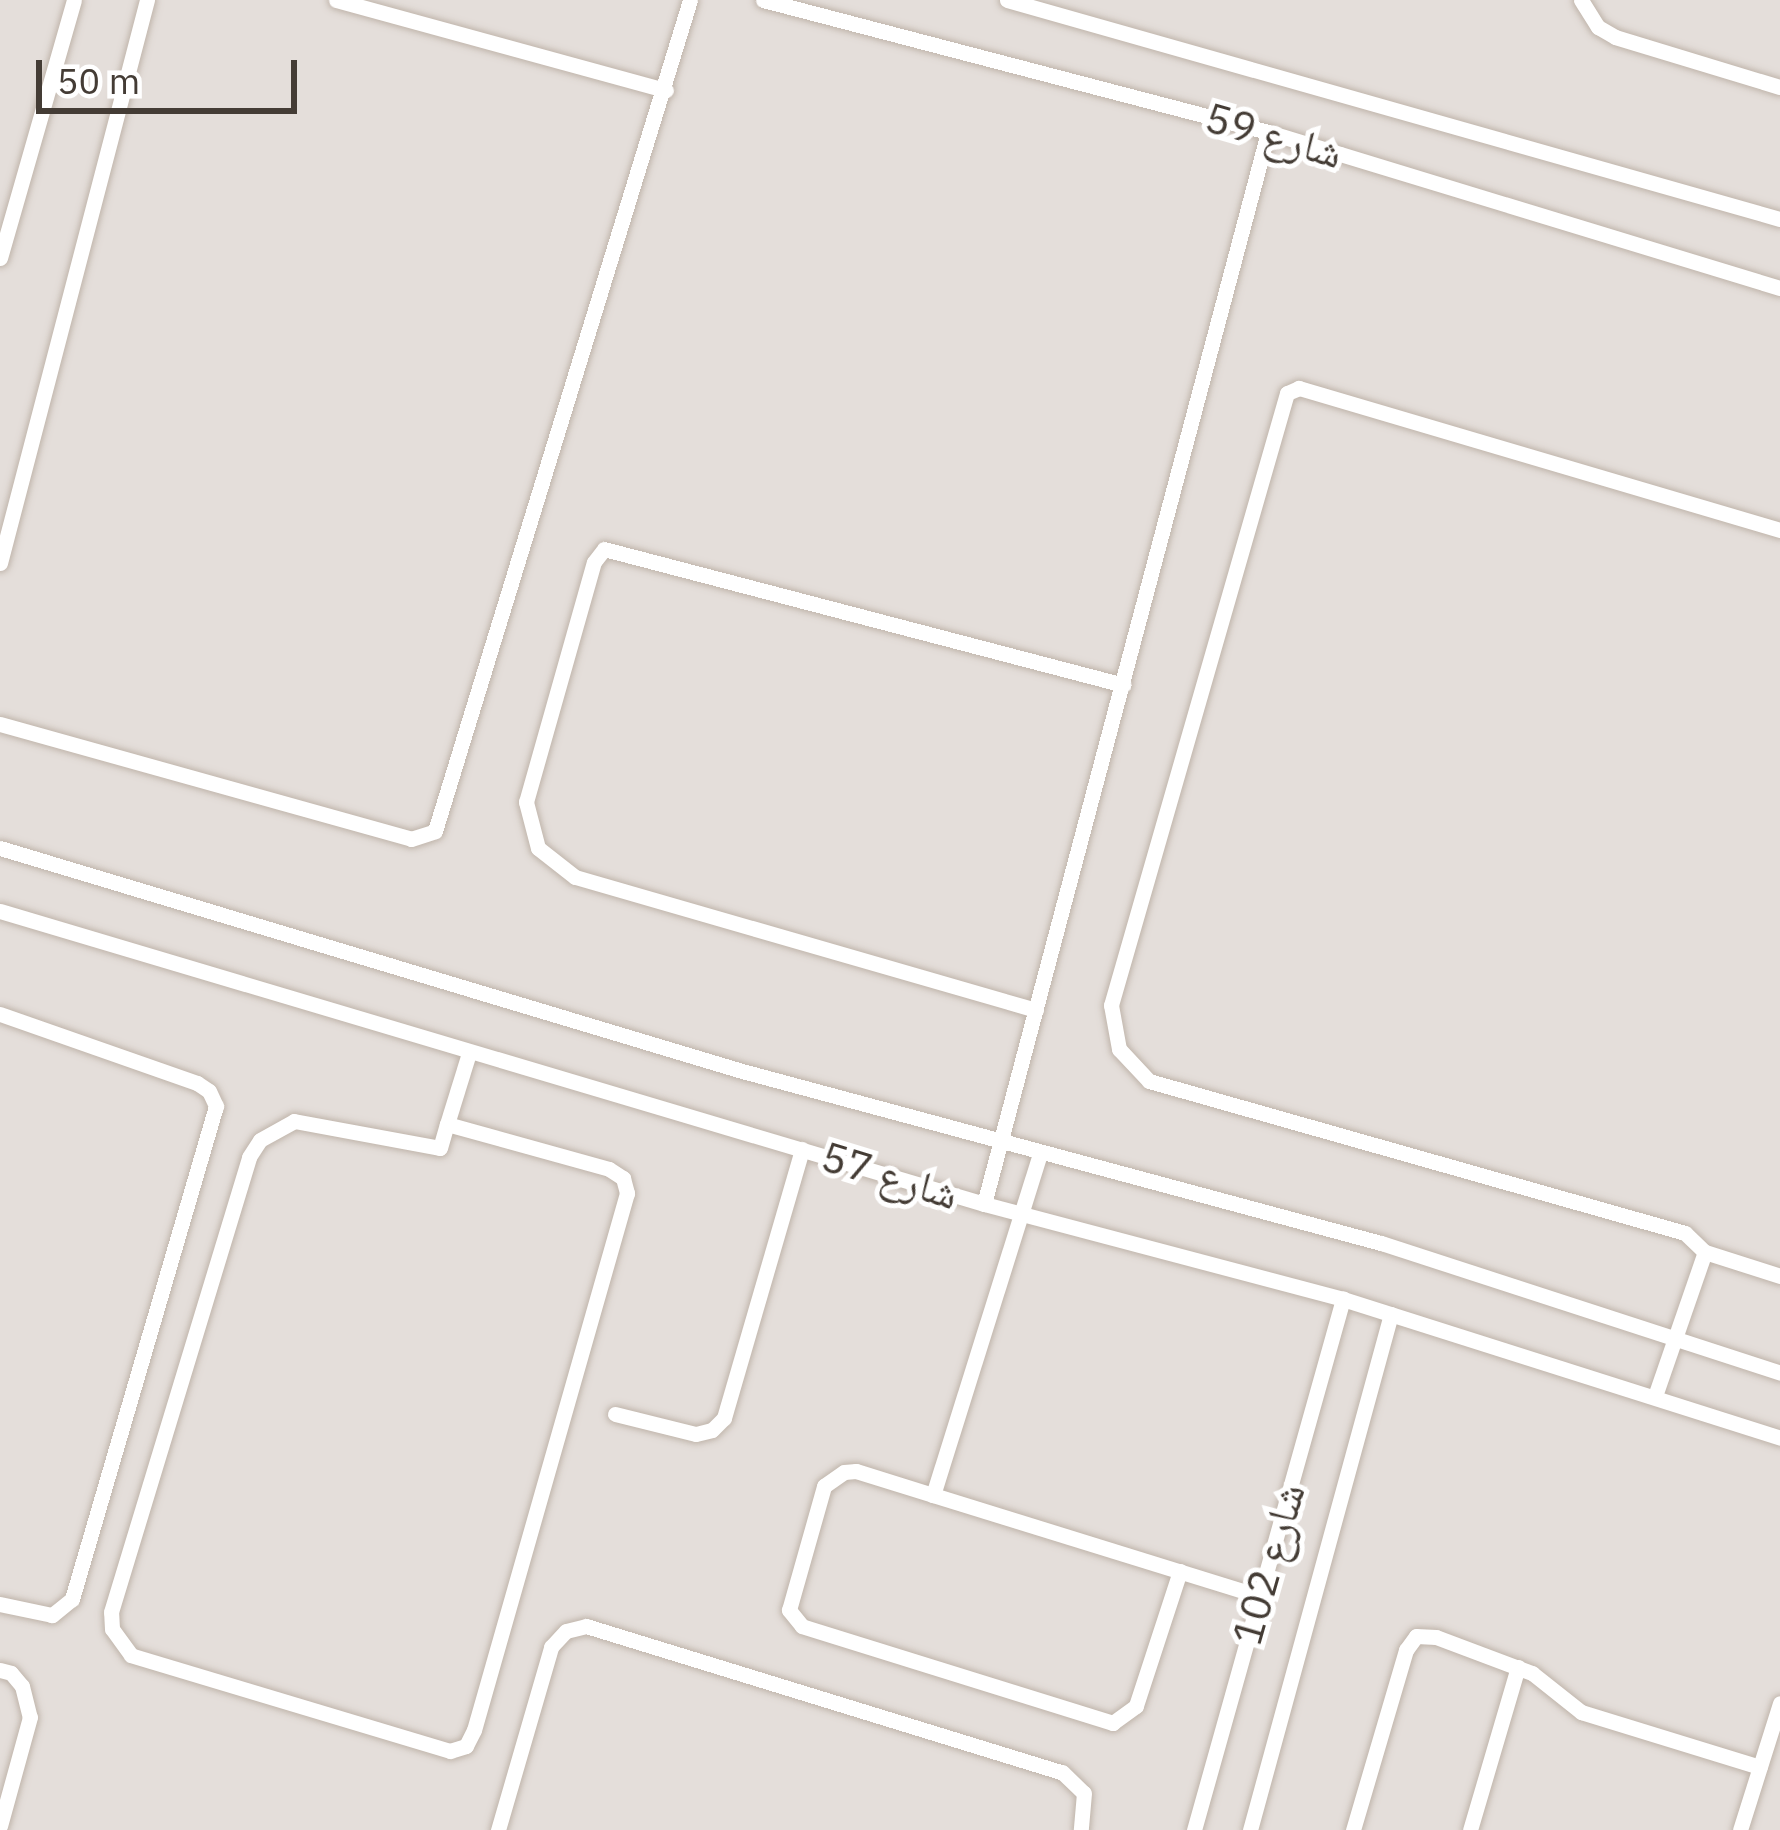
<!DOCTYPE html>
<meta charset="utf-8">
<style>
body{margin:0}
#map{position:relative;width:1780px;height:1830px;overflow:hidden;background:#f2ece5;font-family:"IBM Plex Sans","Noto Naskh Arabic",sans-serif}
div>[style]{position:absolute}
[style*='--x']{left:calc(var(--x)*1px);top:calc(var(--y)*1px);width:calc(var(--w)*1px);rotate:calc(var(--a)*1deg)}
.industrial>*{inset:0;background:#e4deda;transform-origin:0 0}
.roads{filter:drop-shadow(0 0 3px #c0b5ab) drop-shadow(0 0 3px #c0b5ab)}
.lane>*{height:15px;margin:-7.5px;padding:0 7.5px;transform-origin:7.5px;border-radius:7.5px;background:#fff}
span{translate:-50% -50%;white-space:nowrap;text-align:center;line-height:1.15;-webkit-text-stroke:10px #fff;paint-order:stroke}
.street-label{font-size:42px;color:#443c35}
.scale{position:absolute;left:36px;top:60px;width:261px;height:54px;box-sizing:border-box;border:6px solid #443c35;border-top:0;padding-left:15px;font-size:36px;line-height:42px;white-space:nowrap;color:#443c35;-webkit-text-stroke:9px #fff;paint-order:stroke}
</style>
<div id="map">
<div class="industrial">
<div style="left:0;top:0;width:1780px;height:1830px"></div>
</div>
<div class="roads">
<div class="lane">
<div style="--x:336;--y:0;--w:342;--a:15.3"></div>
<div style="--x:763;--y:0;--w:522;--a:14.65"></div>
<div style="--x:1268;--y:132;--w:535;--a:16.95"></div>
<div style="--x:1007;--y:0;--w:803;--a:15.82"></div>
<div style="--x:1581;--y:0;--w:32;--a:58"></div>
<div style="--x:1598;--y:27;--w:20;--a:30"></div>
<div style="--x:1615;--y:37;--w:172;--a:16.9"></div>
<div style="--x:0;--y:258;--w:268;--a:-74"></div>
<div style="--x:1780;--y:530;--w:502;--a:-163.55"></div>
<div style="--x:1299;--y:388;--w:13;--a:157"></div>
<div style="--x:1287;--y:393;--w:637;--a:106.04"></div>
<div style="--x:1111;--y:1005;--w:45;--a:79.7"></div>
<div style="--x:1119;--y:1049;--w:44;--a:46.8"></div>
<div style="--x:1149;--y:1081;--w:557;--a:15.83"></div>
<div style="--x:1685;--y:1233;--w:28;--a:44"></div>
<div style="--x:1705;--y:1252;--w:79;--a:17.7"></div>
<div style="--x:0;--y:563;--w:582;--a:-75.37"></div>
<div style="--x:0;--y:724;--w:427;--a:15.6"></div>
<div style="--x:411;--y:839;--w:25;--a:-18"></div>
<div style="--x:435;--y:831;--w:869;--a:-72.94"></div>
<div style="--x:0;--y:848;--w:775;--a:16.73"></div>
<div style="--x:742;--y:1071;--w:662;--a:15.07"></div>
<div style="--x:1381;--y:1243;--w:420;--a:18"></div>
<div style="--x:0;--y:911;--w:1027;--a:16.58"></div>
<div style="--x:984;--y:1204;--w:371;--a:14.8"></div>
<div style="--x:1343;--y:1299;--w:459;--a:17.6"></div>
<div style="--x:1036;--y:1010;--w:480;--a:-163.9"></div>
<div style="--x:575;--y:877;--w:47;--a:-141.9"></div>
<div style="--x:538;--y:848;--w:48;--a:-104.6"></div>
<div style="--x:526;--y:802;--w:249;--a:-74.2"></div>
<div style="--x:594;--y:562;--w:16;--a:-52"></div>
<div style="--x:604;--y:549;--w:537;--a:14.66"></div>
<div style="--x:0;--y:1014;--w:209;--a:19.3"></div>
<div style="--x:197;--y:1083;--w:14;--a:34"></div>
<div style="--x:209;--y:1091;--w:17;--a:65"></div>
<div style="--x:216;--y:1106;--w:514;--a:106.28"></div>
<div style="--x:72;--y:1599;--w:26;--a:141"></div>
<div style="--x:52;--y:1615;--w:53;--a:-168.1"></div>
<div style="--x:447;--y:1124;--w:168;--a:15.5"></div>
<div style="--x:609;--y:1169;--w:17;--a:33"></div>
<div style="--x:623;--y:1178;--w:16;--a:75"></div>
<div style="--x:627;--y:1193;--w:558;--a:105.9"></div>
<div style="--x:474;--y:1730;--w:18;--a:117"></div>
<div style="--x:466;--y:1746;--w:17;--a:163"></div>
<div style="--x:450;--y:1751;--w:333;--a:-163.3"></div>
<div style="--x:131;--y:1655;--w:32;--a:-126"></div>
<div style="--x:112;--y:1629;--w:17;--a:-93"></div>
<div style="--x:111;--y:1612;--w:475;--a:-73.1"></div>
<div style="--x:249;--y:1157;--w:20;--a:-57"></div>
<div style="--x:260;--y:1140;--w:39;--a:-29"></div>
<div style="--x:294;--y:1121;--w:148;--a:10.5"></div>
<div style="--x:440;--y:1148;--w:25;--a:-74"></div>
<div style="--x:447;--y:1124;--w:74;--a:-72.8"></div>
<div style="--x:984;--y:1204;--w:1109;--a:-75.16"></div>
<div style="--x:1655;--y:1396;--w:152;--a:-70.9"></div>
<div style="--x:615;--y:1414;--w:83;--a:13.9"></div>
<div style="--x:696;--y:1434;--w:16;--a:-14"></div>
<div style="--x:712;--y:1430;--w:17;--a:-45"></div>
<div style="--x:724;--y:1418;--w:280;--a:-73.8"></div>
<div style="--x:933;--y:1495;--w:357;--a:-72.6"></div>
<div style="--x:1180;--y:1571;--w:142;--a:108.1"></div>
<div style="--x:1136;--y:1706;--w:29;--a:144"></div>
<div style="--x:1113;--y:1723;--w:326;--a:-162.7"></div>
<div style="--x:802;--y:1626;--w:21;--a:-129"></div>
<div style="--x:789;--y:1610;--w:129;--a:-74.2"></div>
<div style="--x:824;--y:1486;--w:24;--a:-35"></div>
<div style="--x:844;--y:1472;--w:12;--a:-5"></div>
<div style="--x:856;--y:1471;--w:81;--a:17.3"></div>
<div style="--x:933;--y:1495;--w:341;--a:17.2"></div>
<div style="--x:0;--y:1670;--w:11;--a:15"></div>
<div style="--x:11;--y:1673;--w:17;--a:50"></div>
<div style="--x:22;--y:1686;--w:32;--a:76"></div>
<div style="--x:30;--y:1717;--w:113;--a:105.4"></div>
<div style="--x:498;--y:1830;--w:191;--a:-73.8"></div>
<div style="--x:551;--y:1647;--w:22;--a:-47"></div>
<div style="--x:566;--y:1631;--w:21;--a:-14"></div>
<div style="--x:586;--y:1626;--w:498;--a:17.1"></div>
<div style="--x:1062;--y:1772;--w:30;--a:44"></div>
<div style="--x:1084;--y:1793;--w:37;--a:95"></div>
<div style="--x:1194;--y:1830;--w:552;--a:-74.33"></div>
<div style="--x:1250;--y:1830;--w:535;--a:-74.72"></div>
<div style="--x:1353;--y:1830;--w:188;--a:-73.6"></div>
<div style="--x:1406;--y:1650;--w:17;--a:-54"></div>
<div style="--x:1416;--y:1636;--w:20;--a:3"></div>
<div style="--x:1436;--y:1637;--w:103;--a:20.6"></div>
<div style="--x:1532;--y:1673;--w:63;--a:38.5"></div>
<div style="--x:1581;--y:1712;--w:187;--a:17.1"></div>
<div style="--x:1470;--y:1830;--w:170;--a:-73.6"></div>
<div style="--x:1740;--y:1830;--w:133;--a:-72.5"></div>
</div>
</div>
<div class="street-label">
<span style="left:1274px;top:135px;rotate:16deg">شارع 59</span>
<span style="left:890px;top:1175px;rotate:17deg">شارع 57</span>
<span style="left:1268px;top:1564px;rotate:-74deg">شارع 102</span>
</div>
<div class="scale">50 m</div>
</div>
